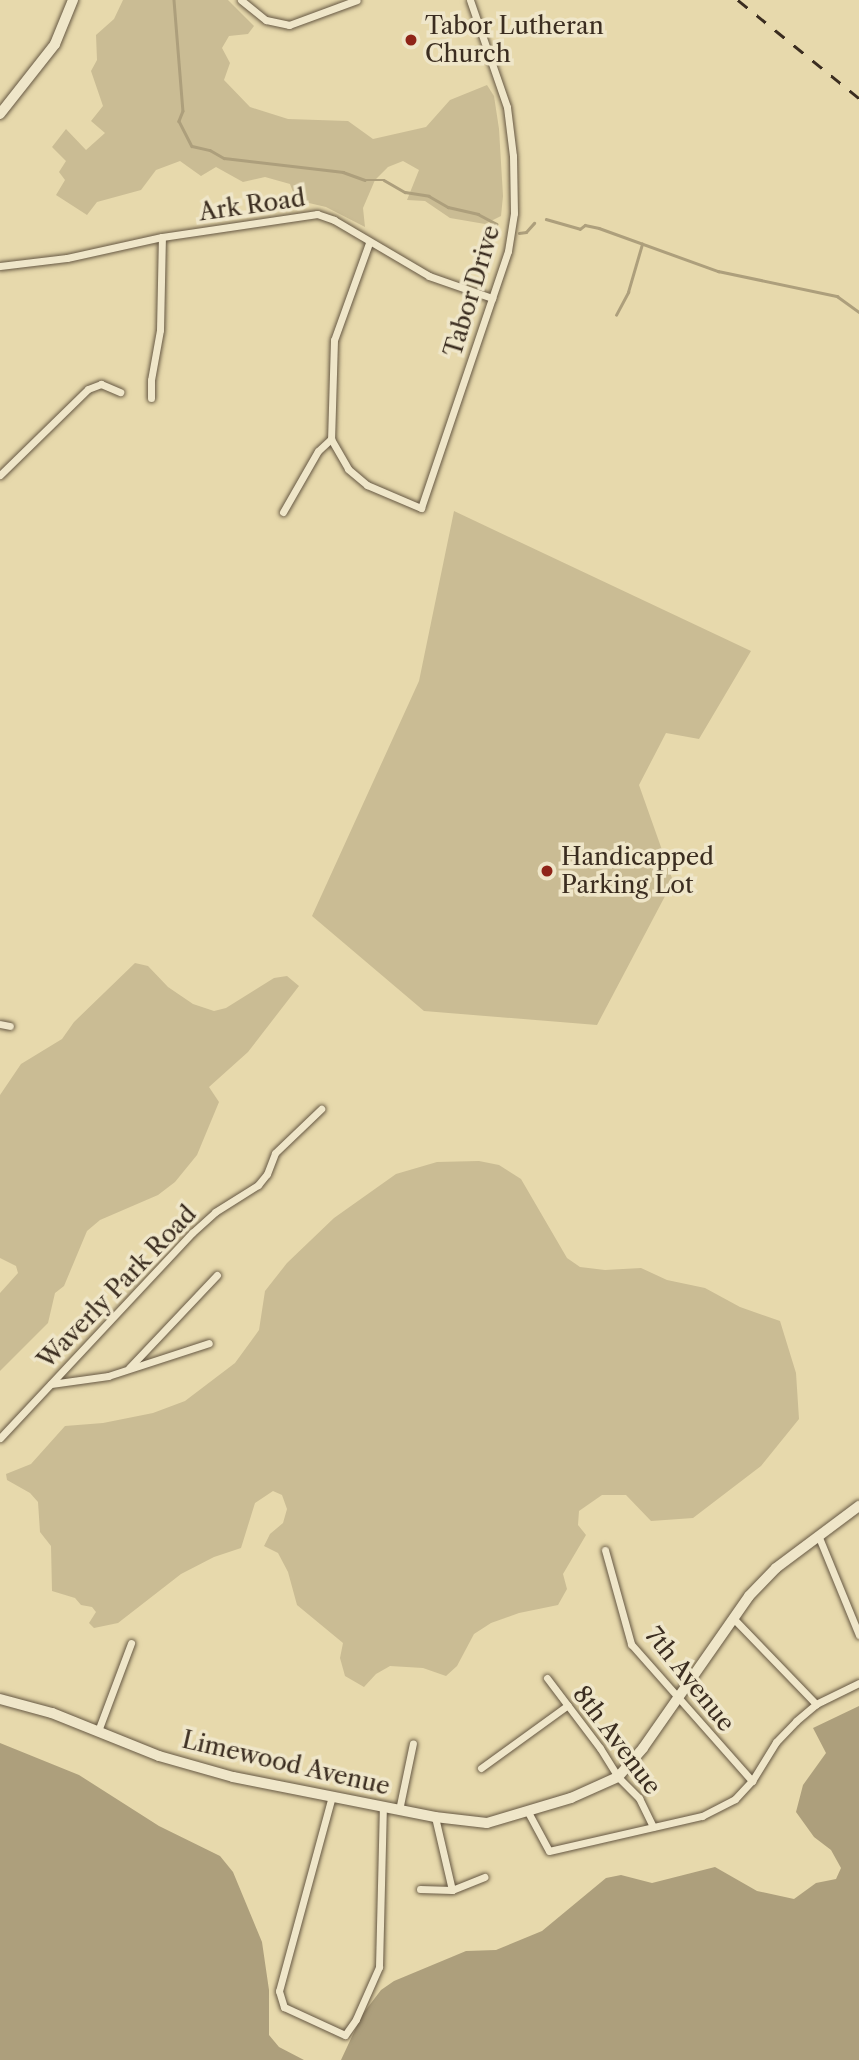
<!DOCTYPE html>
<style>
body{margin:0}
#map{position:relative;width:859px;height:2060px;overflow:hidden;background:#e7d9ac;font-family:"Libre Caslon Text",serif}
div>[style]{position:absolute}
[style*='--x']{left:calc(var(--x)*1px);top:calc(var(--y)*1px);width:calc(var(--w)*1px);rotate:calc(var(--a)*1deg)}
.green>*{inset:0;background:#cabc94}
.water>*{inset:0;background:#ad9f7c}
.stream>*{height:2.5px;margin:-1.25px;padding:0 1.25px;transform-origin:1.25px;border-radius:1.25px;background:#ad9f7c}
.roads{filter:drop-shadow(0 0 2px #665843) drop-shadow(0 0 2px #665843)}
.minor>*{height:7px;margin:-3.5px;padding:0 3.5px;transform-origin:3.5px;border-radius:3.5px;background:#efe6c9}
.secondary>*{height:10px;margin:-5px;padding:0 5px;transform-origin:5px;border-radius:5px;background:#efe6c9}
.rail>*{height:2.5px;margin-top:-1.25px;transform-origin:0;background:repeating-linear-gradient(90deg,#3b2d20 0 12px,transparent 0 24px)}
.dots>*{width:19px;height:19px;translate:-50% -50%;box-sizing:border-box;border:4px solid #efe6c9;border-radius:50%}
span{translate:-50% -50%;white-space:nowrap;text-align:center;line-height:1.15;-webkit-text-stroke:7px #efe6c9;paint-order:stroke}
.poi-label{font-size:24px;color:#3b2d20}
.left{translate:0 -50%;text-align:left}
.street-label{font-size:24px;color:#3b2d20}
</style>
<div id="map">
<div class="green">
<div style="clip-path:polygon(123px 0,228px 0,254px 26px,248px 34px,229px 36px,222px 48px,230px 63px,224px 80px,250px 107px,288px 119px,348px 121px,373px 139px,426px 127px,450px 100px,487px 85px,494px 96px,499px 129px,503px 196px,501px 216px,485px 224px,450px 218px,425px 201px,407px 200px,419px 170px,403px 161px,388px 167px,375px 180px,363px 208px,365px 227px,326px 207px,296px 200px,290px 184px,265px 177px,243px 182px,216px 167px,201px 176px,180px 161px,156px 170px,141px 190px,97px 202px,87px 215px,56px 195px,65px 180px,59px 172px,66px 161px,52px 147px,66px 129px,86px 150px,105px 133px,91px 121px,103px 106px,91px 71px,97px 60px,96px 35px,114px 19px)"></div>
<div style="clip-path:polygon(454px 511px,751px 651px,699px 739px,666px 733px,639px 785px,673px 881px,597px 1025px,424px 1011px,312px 916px,419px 681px)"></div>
<div style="clip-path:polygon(135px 963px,148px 966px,168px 987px,193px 1004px,214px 1011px,226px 1008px,274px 978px,287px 976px,299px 986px,248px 1052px,209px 1087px,219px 1102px,197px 1155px,175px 1182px,158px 1195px,100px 1220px,87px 1231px,64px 1286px,55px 1293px,48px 1323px,0 1371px,0 1293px,18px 1273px,16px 1266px,0 1258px,0 1095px,21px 1064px,62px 1039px,74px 1022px)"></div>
<div style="clip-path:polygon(479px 1161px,499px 1165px,521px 1179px,567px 1258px,580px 1267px,605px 1270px,641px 1268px,667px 1280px,705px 1288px,740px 1307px,780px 1321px,796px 1373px,799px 1419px,761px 1466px,693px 1518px,651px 1521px,626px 1495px,602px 1495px,579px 1511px,578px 1525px,586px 1535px,563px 1574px,567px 1589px,558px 1605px,519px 1613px,491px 1623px,474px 1634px,457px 1666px,446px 1676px,423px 1668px,390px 1666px,376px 1674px,364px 1687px,345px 1676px,340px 1658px,343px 1643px,297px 1605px,288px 1572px,278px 1553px,264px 1546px,270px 1534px,283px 1523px,287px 1509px,282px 1495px,273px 1491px,255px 1503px,241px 1548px,214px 1557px,181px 1574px,118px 1623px,94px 1628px,89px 1623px,96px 1612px,92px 1607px,81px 1605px,75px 1598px,52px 1591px,51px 1546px,40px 1532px,38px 1502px,30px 1493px,7px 1480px,6px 1474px,31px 1464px,65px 1426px,103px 1423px,153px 1413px,185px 1401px,235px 1363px,259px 1330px,265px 1291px,287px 1263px,334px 1218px,396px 1174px,437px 1162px)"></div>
</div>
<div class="water">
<div style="clip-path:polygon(859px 1706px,859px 2060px,341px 2060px,362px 2015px,381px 1990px,394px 1981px,466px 1951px,496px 1950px,542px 1931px,606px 1878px,621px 1875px,652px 1883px,715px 1867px,757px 1891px,794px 1899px,816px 1883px,836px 1879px,841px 1868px,831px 1850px,814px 1837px,796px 1812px,803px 1785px,826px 1753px,813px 1728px)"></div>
<div style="clip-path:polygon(0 1743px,79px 1775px,159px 1826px,220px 1856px,233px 1872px,262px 1942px,269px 1990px,269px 2035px,279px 2047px,304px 2060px,0 2060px)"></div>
</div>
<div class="stream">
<div style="--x:174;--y:0;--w:111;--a:85.4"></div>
<div style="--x:183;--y:111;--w:11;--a:112"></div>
<div style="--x:179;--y:121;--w:28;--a:63"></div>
<div style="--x:192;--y:146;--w:18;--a:13"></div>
<div style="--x:210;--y:150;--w:16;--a:30"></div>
<div style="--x:224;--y:158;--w:120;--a:6.7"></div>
<div style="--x:343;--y:172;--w:23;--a:20"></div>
<div style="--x:365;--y:180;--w:19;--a:0"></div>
<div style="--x:384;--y:180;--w:24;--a:30"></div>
<div style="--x:405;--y:192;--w:24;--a:9"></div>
<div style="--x:429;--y:196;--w:22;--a:30"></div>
<div style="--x:448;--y:207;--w:31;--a:13"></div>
<div style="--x:478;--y:214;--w:21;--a:28"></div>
<div style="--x:546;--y:219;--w:35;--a:16"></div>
<div style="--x:580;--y:229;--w:6;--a:-39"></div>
<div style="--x:585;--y:225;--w:14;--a:12"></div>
<div style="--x:599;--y:228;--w:127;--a:19.9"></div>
<div style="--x:718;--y:271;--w:122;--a:11.9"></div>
<div style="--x:837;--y:296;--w:27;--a:36"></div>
<div style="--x:519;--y:233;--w:7;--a:-8"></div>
<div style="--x:526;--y:232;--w:12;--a:-48"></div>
<div style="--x:616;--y:315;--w:26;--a:-62"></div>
<div style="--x:628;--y:292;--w:50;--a:-73.7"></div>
</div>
<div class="roads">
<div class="minor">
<div style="--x:241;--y:0;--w:32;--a:39"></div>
<div style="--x:266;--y:20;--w:24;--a:12"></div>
<div style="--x:289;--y:25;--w:72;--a:-20.2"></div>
<div style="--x:369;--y:243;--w:103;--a:109.8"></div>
<div style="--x:334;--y:340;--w:99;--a:91.7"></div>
<div style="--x:331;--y:439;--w:34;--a:60"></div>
<div style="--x:348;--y:469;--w:25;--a:40"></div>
<div style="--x:367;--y:485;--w:59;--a:23.1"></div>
<div style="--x:421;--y:508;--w:271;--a:-71.3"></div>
<div style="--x:508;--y:251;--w:38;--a:-81"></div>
<div style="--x:514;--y:213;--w:57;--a:-91"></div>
<div style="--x:513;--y:156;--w:49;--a:-97"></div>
<div style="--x:507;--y:107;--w:113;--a:-109.1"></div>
<div style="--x:0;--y:266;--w:67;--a:-6.8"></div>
<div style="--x:67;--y:258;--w:97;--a:-12.5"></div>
<div style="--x:162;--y:237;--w:157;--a:-8.4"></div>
<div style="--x:317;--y:214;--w:18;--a:19"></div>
<div style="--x:334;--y:220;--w:110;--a:30.5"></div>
<div style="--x:429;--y:276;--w:67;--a:19.2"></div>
<div style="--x:151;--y:398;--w:18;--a:-90"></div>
<div style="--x:151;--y:380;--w:51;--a:-79.8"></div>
<div style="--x:160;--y:330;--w:93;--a:-88.8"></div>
<div style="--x:0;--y:475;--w:123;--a:-44.3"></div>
<div style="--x:88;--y:389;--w:14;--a:-21"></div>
<div style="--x:101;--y:384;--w:21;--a:23"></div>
<div style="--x:283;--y:512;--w:70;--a:-60.2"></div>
<div style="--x:318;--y:451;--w:18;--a:-43"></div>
<div style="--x:0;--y:1024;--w:10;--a:11"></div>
<div style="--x:129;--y:1368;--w:128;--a:-46.6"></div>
<div style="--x:51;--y:1384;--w:58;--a:-8"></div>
<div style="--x:108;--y:1376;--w:106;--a:-18.1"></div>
<div style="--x:0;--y:1438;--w:281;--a:-46.9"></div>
<div style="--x:192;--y:1233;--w:31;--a:-42"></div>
<div style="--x:215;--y:1212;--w:51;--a:-32.1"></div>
<div style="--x:258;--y:1185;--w:14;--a:-51"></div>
<div style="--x:267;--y:1174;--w:22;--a:-69"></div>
<div style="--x:275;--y:1153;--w:64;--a:-43.7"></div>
<div style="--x:818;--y:1535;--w:108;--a:67.7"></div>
<div style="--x:605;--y:1550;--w:98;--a:74.5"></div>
<div style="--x:631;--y:1644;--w:183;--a:48.5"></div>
<div style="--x:733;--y:1618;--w:120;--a:46"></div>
<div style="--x:547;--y:1678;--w:88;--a:52.9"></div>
<div style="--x:600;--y:1748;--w:34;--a:58"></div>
<div style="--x:618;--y:1777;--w:30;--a:45"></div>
<div style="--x:639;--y:1798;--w:32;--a:64"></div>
<div style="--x:98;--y:1731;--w:94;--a:-69.4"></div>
<div style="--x:481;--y:1768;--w:107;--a:-35.9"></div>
<div style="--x:332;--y:1796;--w:202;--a:105.2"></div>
<div style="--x:279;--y:1991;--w:17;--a:73"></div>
<div style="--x:284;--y:2007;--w:67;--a:24.7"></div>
<div style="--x:345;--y:2035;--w:19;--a:-55"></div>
<div style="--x:356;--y:2019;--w:57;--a:-66.1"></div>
<div style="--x:379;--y:1967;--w:160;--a:-88.6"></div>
<div style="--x:399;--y:1810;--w:68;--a:-78.2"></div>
<div style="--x:528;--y:1812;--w:44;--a:61.7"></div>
<div style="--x:549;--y:1851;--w:157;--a:-12.9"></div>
<div style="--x:702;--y:1816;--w:37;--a:-27"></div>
<div style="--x:735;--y:1799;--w:25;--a:-47"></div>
<div style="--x:752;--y:1781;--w:46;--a:-58.4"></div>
<div style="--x:776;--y:1742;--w:29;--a:-46"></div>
<div style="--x:796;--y:1721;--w:26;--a:-40"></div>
<div style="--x:816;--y:1704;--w:48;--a:-26"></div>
<div style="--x:435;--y:1817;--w:75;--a:76.9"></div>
<div style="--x:420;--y:1889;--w:32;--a:2"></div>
<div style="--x:452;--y:1890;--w:35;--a:-22"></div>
</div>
<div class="secondary">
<div style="--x:0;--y:114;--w:89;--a:-51.8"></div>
<div style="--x:55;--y:44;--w:48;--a:-67.8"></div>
<div style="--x:0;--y:1699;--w:54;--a:15.1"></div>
<div style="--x:52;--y:1713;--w:115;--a:21.9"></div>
<div style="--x:159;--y:1756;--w:77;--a:15.8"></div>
<div style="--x:233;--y:1777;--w:206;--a:11.2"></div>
<div style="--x:435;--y:1817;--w:52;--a:6.6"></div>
<div style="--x:487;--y:1823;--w:88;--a:-16.6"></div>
<div style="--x:571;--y:1798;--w:51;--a:-24.1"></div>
<div style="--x:618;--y:1777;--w:38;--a:-49"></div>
<div style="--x:643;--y:1748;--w:185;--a:-55.1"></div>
<div style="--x:749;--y:1596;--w:39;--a:-46"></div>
<div style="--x:776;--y:1568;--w:104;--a:-36.8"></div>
</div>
</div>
<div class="rail">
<div style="--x:738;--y:0;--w:156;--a:39"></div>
</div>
<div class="dots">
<div style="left:411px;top:40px;background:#8f2418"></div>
<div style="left:547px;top:871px;background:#8f2418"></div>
</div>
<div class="poi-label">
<span class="left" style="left:425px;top:40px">Tabor Lutheran<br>Church</span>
<span class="left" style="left:561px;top:871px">Handicapped<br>Parking Lot</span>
</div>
<div class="street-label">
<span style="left:252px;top:205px;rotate:-8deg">Ark Road</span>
<span style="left:472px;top:291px;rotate:-73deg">Tabor Drive</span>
<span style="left:117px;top:1287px;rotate:-46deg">Waverly Park Road</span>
<span style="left:690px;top:1679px;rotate:51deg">7th Avenue</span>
<span style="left:617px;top:1740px;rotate:53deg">8th Avenue</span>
<span style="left:286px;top:1763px;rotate:13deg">Limewood Avenue</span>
</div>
</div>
